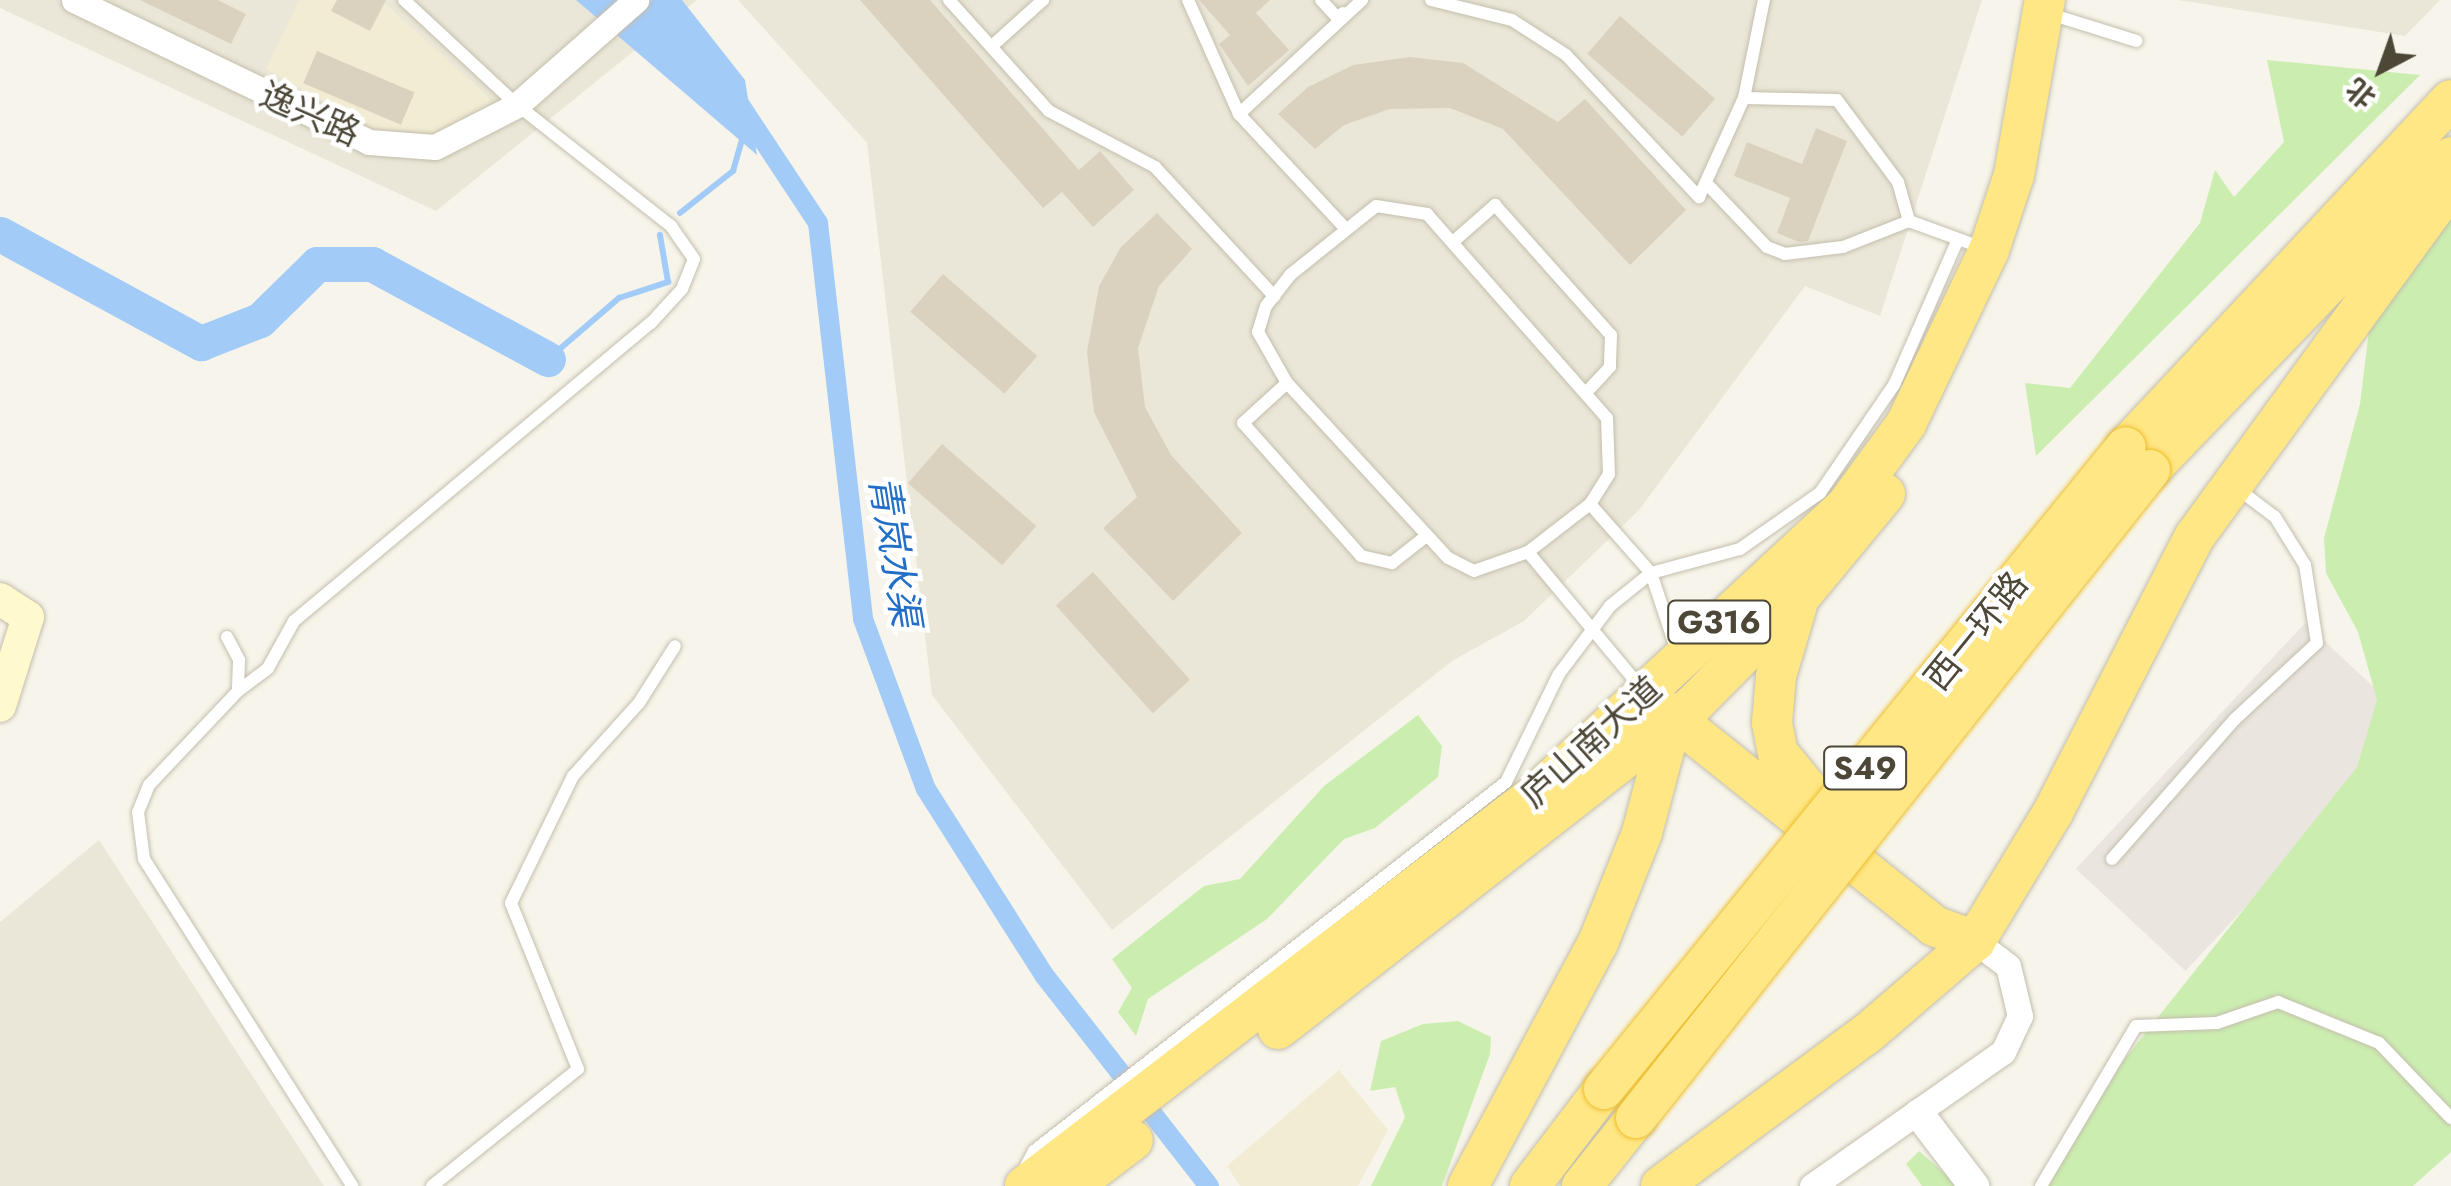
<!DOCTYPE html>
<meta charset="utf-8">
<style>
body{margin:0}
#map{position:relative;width:2451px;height:1186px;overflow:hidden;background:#f7f5eb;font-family:Jost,"Noto Sans SC",sans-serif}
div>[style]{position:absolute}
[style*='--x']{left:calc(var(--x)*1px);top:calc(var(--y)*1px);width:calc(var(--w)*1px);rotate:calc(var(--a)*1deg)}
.residential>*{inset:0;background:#ebe7d8}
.industrial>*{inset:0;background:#eae6df;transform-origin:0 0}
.education>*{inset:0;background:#f1ecd3}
.green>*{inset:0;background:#cbeeb0}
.water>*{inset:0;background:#a2cbf8}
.stream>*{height:6px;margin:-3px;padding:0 3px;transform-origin:3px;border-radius:3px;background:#a2cbf8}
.canal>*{height:20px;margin:-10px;padding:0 10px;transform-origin:10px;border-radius:10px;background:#a2cbf8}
.river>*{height:35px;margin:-17.5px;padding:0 17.5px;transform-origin:17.5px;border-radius:17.5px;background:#a2cbf8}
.building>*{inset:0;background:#dad2bf;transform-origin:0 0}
.roads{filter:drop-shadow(0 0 2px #c4beac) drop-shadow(0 0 2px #c4beac)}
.service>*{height:12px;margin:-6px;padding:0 6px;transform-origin:6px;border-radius:6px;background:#fff}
.minor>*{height:25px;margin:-12.5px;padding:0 12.5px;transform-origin:12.5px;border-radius:12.5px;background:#fff}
.tertiary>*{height:30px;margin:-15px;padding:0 15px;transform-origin:15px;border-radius:15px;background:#fff}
.secondary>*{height:32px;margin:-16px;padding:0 16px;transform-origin:16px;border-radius:16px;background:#fff9cd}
.trunk>*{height:40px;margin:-20px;padding:0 20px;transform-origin:20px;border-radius:20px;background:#ffe785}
.bridges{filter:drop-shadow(0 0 2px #eebe2d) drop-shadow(0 0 2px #eebe2d)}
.trunk-bridge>*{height:40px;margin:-20px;padding:0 20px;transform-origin:20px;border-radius:20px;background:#ffe785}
span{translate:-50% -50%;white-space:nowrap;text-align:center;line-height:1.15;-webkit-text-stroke:9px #fff;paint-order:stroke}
.shield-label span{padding:2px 8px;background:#fff;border:2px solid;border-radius:8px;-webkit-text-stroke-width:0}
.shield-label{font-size:32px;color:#4c4737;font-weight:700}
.street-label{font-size:35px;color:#4c4737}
.water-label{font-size:38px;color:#236ec6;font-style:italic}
.north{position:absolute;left:2331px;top:20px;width:100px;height:100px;-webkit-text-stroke:8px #fff;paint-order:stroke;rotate:221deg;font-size:28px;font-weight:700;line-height:40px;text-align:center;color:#4c4737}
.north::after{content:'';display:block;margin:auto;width:35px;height:45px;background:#4c4737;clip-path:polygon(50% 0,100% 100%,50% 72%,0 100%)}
</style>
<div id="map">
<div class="residential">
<div style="clip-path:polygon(0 0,697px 0,436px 211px,0 8px)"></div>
<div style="clip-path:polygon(738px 0,1982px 0,1880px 316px,1805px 286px,1639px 510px,1524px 621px,1452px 661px,1112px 930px,932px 695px,867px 143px)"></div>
<div style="clip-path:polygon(2178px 0,2440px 0,2405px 36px)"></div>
<div style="clip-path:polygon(99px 840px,324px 1186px,0 1186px,0 922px)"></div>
</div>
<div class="industrial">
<div style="left:2305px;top:623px;width:150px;height:336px;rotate:43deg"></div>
</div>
<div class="education">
<div style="clip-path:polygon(299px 0,381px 0,494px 102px,435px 134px,375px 130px,266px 69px)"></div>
<div style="clip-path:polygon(1339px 1070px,1388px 1130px,1358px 1186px,1240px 1186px,1227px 1166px)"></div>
</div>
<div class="green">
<div style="clip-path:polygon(2267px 60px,2420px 75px,2036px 456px,2025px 383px,2070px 388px,2200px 223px,2215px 170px,2234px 197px,2284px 142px)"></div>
<div style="clip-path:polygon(2451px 198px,2451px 1152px,2413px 1186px,2046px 1186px,2077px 1119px,2357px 767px,2377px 700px,2358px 632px,2326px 573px,2324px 538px,2360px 404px,2373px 297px)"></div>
<div style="clip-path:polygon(1418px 715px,1442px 746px,1438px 777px,1375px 828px,1344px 839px,1267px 919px,1148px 999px,1136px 1036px,1118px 1012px,1132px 988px,1112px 959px,1204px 886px,1240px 879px,1324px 786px)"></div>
<div style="clip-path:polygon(1458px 1021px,1491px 1037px,1490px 1054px,1442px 1186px,1371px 1186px,1405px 1117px,1395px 1087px,1370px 1091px,1381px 1041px,1423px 1024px)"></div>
<div style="clip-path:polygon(1919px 1151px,1955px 1182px,1955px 1186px,1922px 1186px,1906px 1164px)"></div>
</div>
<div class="water">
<div style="clip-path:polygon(576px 0,682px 0,745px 80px,757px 155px)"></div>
</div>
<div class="stream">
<div style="--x:680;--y:213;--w:68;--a:-38.4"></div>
<div style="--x:733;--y:171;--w:37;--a:-74"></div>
<div style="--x:548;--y:359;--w:94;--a:-40.7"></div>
<div style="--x:619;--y:298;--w:52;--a:-18.1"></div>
<div style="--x:668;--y:282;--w:48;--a:-99.7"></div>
</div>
<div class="canal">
<div style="--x:738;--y:102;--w:145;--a:56.5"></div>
<div style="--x:818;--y:223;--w:399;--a:83.5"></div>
<div style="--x:863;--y:619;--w:181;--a:69.7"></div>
<div style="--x:926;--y:789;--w:220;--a:57.6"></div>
<div style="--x:1044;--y:975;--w:268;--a:52"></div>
</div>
<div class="river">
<div style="--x:0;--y:234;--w:229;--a:28.5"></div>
<div style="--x:201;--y:343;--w:63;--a:-21.3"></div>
<div style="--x:260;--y:320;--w:80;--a:-44.5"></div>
<div style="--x:317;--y:264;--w:55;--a:0"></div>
<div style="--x:372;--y:264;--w:200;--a:28.4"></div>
</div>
<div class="building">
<div style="clip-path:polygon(140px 0,218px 0,246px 14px,231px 44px)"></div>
<div style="clip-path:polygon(337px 0,386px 0,370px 31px,331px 11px)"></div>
<div style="clip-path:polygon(860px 0,930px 0,1079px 170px,1100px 151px,1134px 190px,1093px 227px,1062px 192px,1043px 208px)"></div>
<div style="clip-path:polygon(1199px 0,1270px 0,1256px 13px,1289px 50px,1248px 86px,1219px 44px,1230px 35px)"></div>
<div style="left:1620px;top:16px;width:126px;height:50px;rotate:41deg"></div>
<div style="left:317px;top:51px;width:106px;height:35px;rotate:23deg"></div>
<div style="clip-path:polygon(1410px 57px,1463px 63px,1558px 122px,1585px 99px,1686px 210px,1630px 265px,1503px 129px,1450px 108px,1390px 109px,1344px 125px,1315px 149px,1278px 114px,1308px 87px,1353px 65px)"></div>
<div style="clip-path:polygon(1816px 128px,1847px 141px,1808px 241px,1799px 242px,1777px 233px,1790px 198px,1734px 176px,1747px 142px,1802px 164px)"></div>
<div style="clip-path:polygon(1157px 213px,1192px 249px,1159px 286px,1138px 348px,1145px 407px,1171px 455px,1242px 533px,1173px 601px,1103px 528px,1137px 497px,1094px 412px,1087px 352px,1099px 286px,1121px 247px)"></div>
<div style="left:943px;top:274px;width:125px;height:50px;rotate:41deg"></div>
<div style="left:942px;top:444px;width:125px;height:52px;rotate:41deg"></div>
<div style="left:1093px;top:572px;width:145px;height:50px;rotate:48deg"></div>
</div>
<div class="roads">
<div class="service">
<div style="--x:949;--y:0;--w:149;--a:48"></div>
<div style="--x:1049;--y:111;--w:120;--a:27.8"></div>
<div style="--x:1155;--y:167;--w:176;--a:47.3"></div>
<div style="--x:1188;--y:0;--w:125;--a:65.9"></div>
<div style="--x:1239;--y:114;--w:154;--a:47.1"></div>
<div style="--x:1321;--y:0;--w:25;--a:47"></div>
<div style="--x:1338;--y:18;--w:7;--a:-45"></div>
<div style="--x:1431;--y:0;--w:83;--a:13.9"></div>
<div style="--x:1512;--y:20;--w:64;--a:32.9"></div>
<div style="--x:1566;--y:55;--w:195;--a:46.9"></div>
<div style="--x:1699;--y:197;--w:109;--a:-65.6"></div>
<div style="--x:1744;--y:98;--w:100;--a:-78.5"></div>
<div style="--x:2063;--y:18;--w:77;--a:17.3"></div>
<div style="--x:992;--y:46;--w:69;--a:-42"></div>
<div style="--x:1744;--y:98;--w:93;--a:1.2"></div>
<div style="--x:1837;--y:100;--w:102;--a:53.4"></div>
<div style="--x:1898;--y:182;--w:41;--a:74.2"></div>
<div style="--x:1909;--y:221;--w:82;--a:20"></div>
<div style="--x:1239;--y:114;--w:168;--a:-42.8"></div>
<div style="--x:1708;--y:185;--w:86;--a:46.4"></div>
<div style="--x:1767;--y:247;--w:19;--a:21"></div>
<div style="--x:1785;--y:254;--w:58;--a:-6.9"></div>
<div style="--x:1843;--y:247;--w:71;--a:-21.5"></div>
<div style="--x:1454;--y:241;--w:55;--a:-41.3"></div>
<div style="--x:1495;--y:205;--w:174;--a:48.3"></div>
<div style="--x:1611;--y:335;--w:32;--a:92"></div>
<div style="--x:1610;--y:367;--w:33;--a:133"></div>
<div style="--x:1287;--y:383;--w:59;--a:137.7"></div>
<div style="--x:1243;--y:423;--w:178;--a:48.4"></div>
<div style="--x:1361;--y:556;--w:32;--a:13"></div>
<div style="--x:1392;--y:563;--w:42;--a:-38.2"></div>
<div style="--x:1528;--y:552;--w:78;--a:-37.7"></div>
<div style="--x:227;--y:637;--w:26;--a:62"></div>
<div style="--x:239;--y:660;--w:31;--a:92"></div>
<div style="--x:238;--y:691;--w:129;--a:133.4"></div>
<div style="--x:149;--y:785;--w:29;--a:112"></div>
<div style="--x:138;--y:812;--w:47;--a:82.7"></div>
<div style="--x:144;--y:859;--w:388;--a:57.5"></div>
<div style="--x:1642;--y:689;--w:178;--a:-129.8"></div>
<div style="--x:1528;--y:552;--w:57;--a:160.6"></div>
<div style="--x:1474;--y:571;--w:29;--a:-153"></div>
<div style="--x:1448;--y:558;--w:238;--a:-132.6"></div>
<div style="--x:1287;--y:383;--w:59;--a:-119.6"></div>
<div style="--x:1258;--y:332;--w:27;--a:-73"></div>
<div style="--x:1266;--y:306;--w:39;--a:-52"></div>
<div style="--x:1290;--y:275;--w:110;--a:-38.7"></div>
<div style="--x:1376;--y:206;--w:52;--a:8.9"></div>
<div style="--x:1427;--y:214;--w:272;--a:48.6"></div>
<div style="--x:1607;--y:418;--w:56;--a:88"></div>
<div style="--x:1609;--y:474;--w:36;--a:122"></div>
<div style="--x:1590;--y:504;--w:92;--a:48.5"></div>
<div style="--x:1651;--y:573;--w:85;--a:71.6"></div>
<div style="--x:238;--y:691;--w:38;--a:-37"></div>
<div style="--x:268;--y:668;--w:54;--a:-61"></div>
<div style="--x:294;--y:621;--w:465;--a:-39.9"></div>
<div style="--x:651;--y:323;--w:46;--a:-47.6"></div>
<div style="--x:682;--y:289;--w:32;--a:-68"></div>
<div style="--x:694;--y:259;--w:40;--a:-124.9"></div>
<div style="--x:671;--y:226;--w:196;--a:-141.8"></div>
<div style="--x:517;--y:105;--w:154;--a:-137.1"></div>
<div style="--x:2112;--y:859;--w:185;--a:-48.7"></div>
<div style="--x:2234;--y:720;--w:113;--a:-42.9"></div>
<div style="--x:2317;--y:643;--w:79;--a:-98.7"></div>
<div style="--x:2305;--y:565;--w:57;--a:-122"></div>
<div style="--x:2275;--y:517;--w:46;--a:-142.9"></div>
<div style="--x:1025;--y:1168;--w:19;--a:-62"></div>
<div style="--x:1034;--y:1151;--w:599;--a:-38.02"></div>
<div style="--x:1506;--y:782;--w:120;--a:-63.9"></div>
<div style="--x:1559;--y:674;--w:85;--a:-53.1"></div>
<div style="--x:1610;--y:606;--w:53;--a:-38.8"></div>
<div style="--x:1651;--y:573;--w:92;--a:-15.1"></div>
<div style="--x:1740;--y:549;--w:98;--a:-35"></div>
<div style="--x:1820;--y:493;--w:131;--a:-55.6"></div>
<div style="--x:1894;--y:385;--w:159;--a:-66.3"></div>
<div style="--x:432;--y:1186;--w:187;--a:-38.7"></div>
<div style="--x:578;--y:1069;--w:179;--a:-112"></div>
<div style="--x:511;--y:903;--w:141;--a:-64"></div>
<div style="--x:573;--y:776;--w:98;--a:-47.9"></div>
<div style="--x:639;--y:703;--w:67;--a:-57.7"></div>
<div style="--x:2041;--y:1186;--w:186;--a:-59.3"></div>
<div style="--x:2136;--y:1026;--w:81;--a:-2.1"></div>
<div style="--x:2217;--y:1023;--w:65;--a:-19"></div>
<div style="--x:2278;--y:1002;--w:109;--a:22.1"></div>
<div style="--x:2379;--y:1043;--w:104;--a:46.2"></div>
</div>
<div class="minor">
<div style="--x:74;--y:0;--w:327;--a:25.7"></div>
<div style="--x:369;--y:142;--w:66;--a:4.3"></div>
<div style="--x:435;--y:147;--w:92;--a:-27.1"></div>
<div style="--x:517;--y:105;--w:159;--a:-41.4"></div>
<div style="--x:1812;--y:1186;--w:233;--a:-35.1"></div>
<div style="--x:2003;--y:1052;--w:40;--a:-65"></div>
<div style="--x:2020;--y:1016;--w:51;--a:-103.5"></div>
<div style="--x:2008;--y:966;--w:41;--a:-142.9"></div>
</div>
<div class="tertiary">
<div style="--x:1919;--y:1114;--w:91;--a:52.6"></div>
</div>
<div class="secondary">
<div style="--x:0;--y:599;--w:33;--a:33"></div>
<div style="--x:28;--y:617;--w:93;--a:107.5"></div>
</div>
<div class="trunk">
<div style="--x:2126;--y:447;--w:475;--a:-46.9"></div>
<div style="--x:2150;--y:470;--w:434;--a:-46.1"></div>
<div style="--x:1797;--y:605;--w:74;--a:106.5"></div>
<div style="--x:1776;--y:676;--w:47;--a:94.9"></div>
<div style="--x:1772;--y:723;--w:31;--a:79"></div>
<div style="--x:1778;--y:753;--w:74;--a:50.5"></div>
<div style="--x:1655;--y:703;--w:357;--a:38.6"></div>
<div style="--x:1934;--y:926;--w:44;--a:20.1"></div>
<div style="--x:1278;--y:1029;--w:525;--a:-37.96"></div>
<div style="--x:1692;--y:706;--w:152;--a:-45.3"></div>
<div style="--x:1799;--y:598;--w:135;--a:-50.4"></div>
<div style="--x:1025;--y:1186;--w:644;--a:-37.49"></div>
<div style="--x:1536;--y:794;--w:423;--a:-42.9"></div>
<div style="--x:1846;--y:506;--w:102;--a:-53.8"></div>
<div style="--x:1906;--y:424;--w:193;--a:-64.5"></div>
<div style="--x:1989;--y:250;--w:79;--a:-71.6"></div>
<div style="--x:2014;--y:175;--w:178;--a:-80"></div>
<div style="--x:1072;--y:1186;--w:76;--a:-37"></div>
<div style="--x:1468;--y:1186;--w:276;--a:-61.9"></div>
<div style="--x:1598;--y:943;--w:118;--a:-68.2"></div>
<div style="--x:1642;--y:833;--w:114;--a:-75.2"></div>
<div style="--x:1530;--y:1186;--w:122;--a:-52.7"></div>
<div style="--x:1582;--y:1186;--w:87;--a:-51.5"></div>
<div style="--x:1661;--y:1186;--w:257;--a:-36.5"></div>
<div style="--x:1868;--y:1033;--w:141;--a:-40.7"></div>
<div style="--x:1975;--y:941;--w:151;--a:-58.8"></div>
<div style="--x:2053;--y:812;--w:310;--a:-62.8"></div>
<div style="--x:2195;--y:536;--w:434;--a:-53.9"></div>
</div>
</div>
<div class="bridges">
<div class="trunk-bridge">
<div style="--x:1604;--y:1089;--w:827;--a:-50.89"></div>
<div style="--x:1636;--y:1118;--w:827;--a:-51.58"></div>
</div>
</div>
<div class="shield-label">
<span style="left:1719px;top:622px">G316</span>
<span style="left:1865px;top:768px">S49</span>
</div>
<div class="street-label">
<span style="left:310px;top:114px;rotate:24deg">逸兴路</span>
<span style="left:1976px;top:631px;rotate:-51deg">西一环路</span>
<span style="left:1591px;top:742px;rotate:-42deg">庐山南大道</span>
</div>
<div class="water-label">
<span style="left:895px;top:551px;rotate:81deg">青岚水渠</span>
</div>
<div class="north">北</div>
</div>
